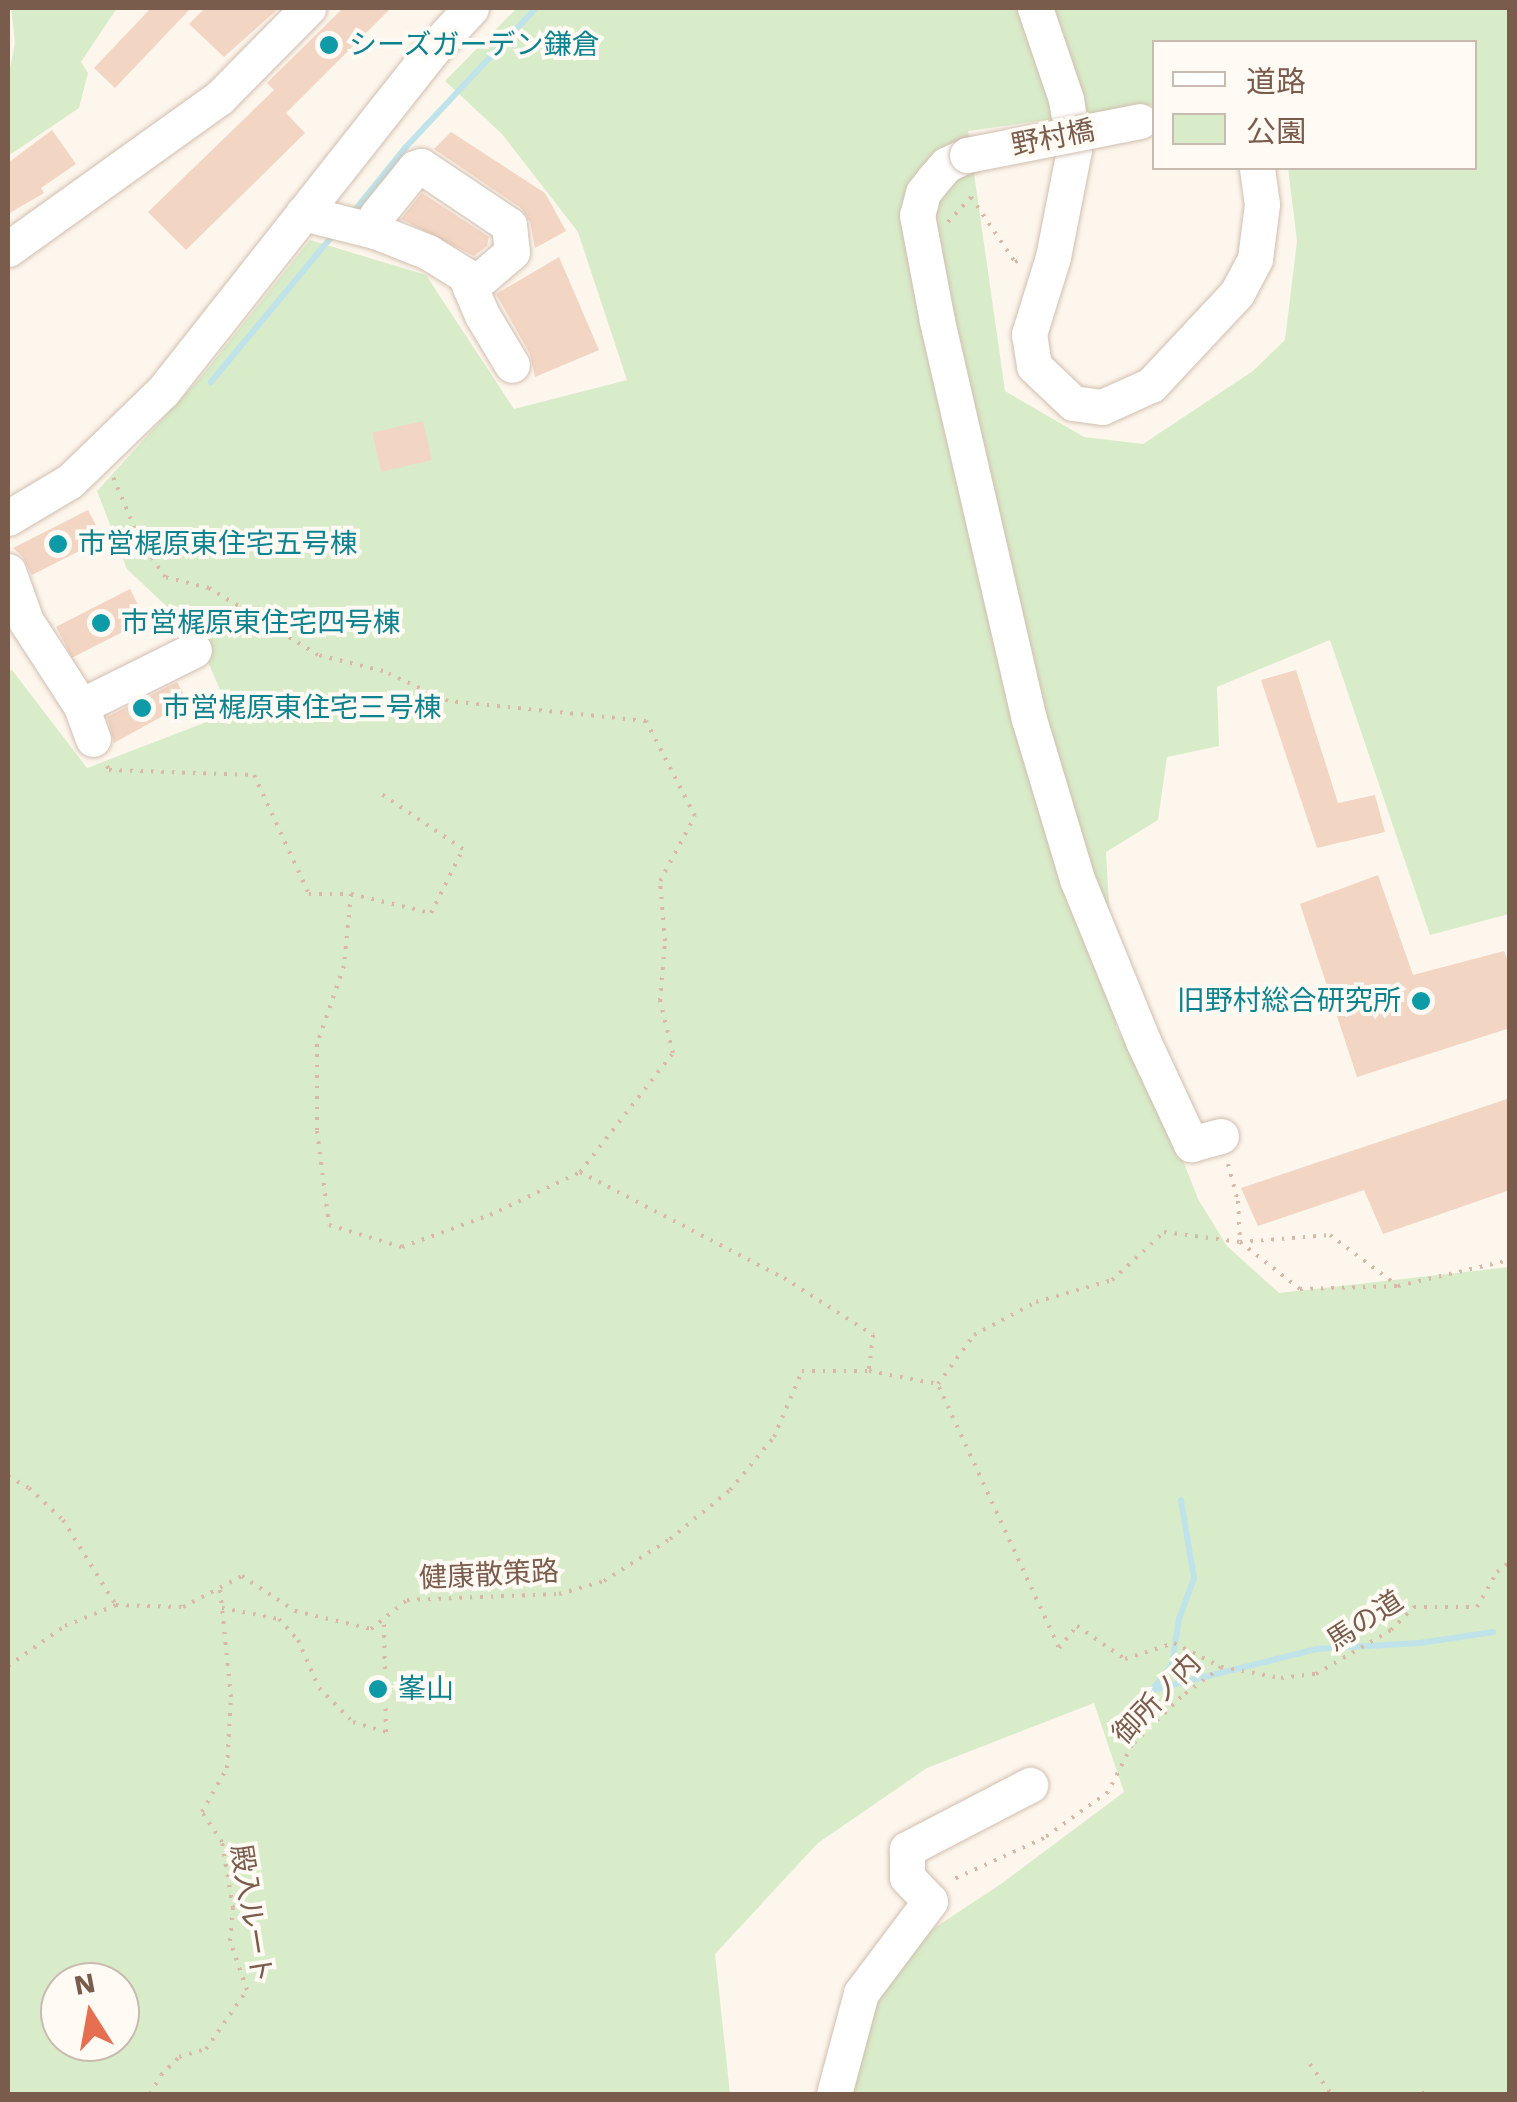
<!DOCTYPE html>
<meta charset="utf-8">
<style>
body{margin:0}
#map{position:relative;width:1517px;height:2102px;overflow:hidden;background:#fdf6ec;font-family:"Work Sans","Noto Sans JP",sans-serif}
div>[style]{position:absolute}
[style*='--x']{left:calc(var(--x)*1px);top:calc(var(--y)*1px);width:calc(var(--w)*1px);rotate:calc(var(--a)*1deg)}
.green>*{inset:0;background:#d8ecc9}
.stream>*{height:6px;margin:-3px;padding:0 3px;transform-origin:3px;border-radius:3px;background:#bfe3e8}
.building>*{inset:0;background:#f3d5c3;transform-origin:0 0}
.path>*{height:4px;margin-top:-2px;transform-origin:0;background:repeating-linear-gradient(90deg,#d9b8a5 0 2.5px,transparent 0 10.5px)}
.roads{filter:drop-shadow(0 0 2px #d1beb0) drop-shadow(0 0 2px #d1beb0)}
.minor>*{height:35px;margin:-17.5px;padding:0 17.5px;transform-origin:17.5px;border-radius:17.5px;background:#fff}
.bridges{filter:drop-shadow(0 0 2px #d1beb0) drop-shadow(0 0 2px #d1beb0)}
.minor-bridge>*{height:35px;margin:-17.5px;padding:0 17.5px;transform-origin:17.5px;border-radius:17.5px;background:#fff}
.dots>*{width:28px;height:28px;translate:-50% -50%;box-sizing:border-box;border:5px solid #fffaf3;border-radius:50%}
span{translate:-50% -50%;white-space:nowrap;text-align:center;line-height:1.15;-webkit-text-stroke:8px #fffaf3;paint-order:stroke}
.culture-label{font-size:28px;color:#0d838f}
.left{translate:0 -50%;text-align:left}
.right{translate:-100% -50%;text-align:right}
.street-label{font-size:28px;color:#7a5c4d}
.frame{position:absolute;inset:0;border:10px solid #7a5c4d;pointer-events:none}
.legend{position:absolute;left:1152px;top:40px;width:325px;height:130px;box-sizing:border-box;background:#fffaf3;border:2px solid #cabbb1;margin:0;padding:12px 18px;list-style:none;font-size:30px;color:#7a5c4d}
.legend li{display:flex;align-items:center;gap:20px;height:50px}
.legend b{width:50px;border:2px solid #cabbb1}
.north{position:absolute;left:40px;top:1962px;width:100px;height:100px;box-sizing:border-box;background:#fffaf3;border:2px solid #cabbb1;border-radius:50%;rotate:349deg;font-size:28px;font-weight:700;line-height:40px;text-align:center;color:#7a5c4d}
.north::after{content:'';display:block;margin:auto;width:35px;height:45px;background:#e76f51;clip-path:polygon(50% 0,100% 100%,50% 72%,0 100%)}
</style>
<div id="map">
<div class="green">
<div style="clip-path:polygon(11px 8px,117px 8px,81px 62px,88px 73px,79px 108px,8px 156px,8px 78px,15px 43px)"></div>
<div style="clip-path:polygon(evenodd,517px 8px,1509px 8px,1509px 914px,1430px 935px,1330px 640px,1217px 687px,1219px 746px,1167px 757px,1158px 820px,1106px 852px,1116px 1027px,1159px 1099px,1198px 1199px,1227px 1246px,1279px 1293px,1509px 1267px,1509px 2094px,845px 2094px,856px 2040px,913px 1942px,1001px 1884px,1124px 1792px,1094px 1703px,927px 1768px,818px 1843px,715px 1954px,730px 2094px,8px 2094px,8px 671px,12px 670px,87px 768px,230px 713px,196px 634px,127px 569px,97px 491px,200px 378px,310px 240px,426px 275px,514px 409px,627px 380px,578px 232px,502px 134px,445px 81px,517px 8px,1154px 42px,1474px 42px,1474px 168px,1288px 168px,1297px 241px,1285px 340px,1253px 371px,1143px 444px,1084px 437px,1005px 391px,968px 131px,1154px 105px,1154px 42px,517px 8px,60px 1982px,120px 1982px,120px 2042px,60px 2042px,60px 1982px)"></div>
</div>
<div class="stream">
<div style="--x:356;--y:209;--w:78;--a:-51.2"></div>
<div style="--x:405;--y:148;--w:192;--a:-46.9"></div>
<div style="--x:211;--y:382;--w:190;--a:-50.3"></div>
<div style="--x:1152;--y:1690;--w:169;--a:-14"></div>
<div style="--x:1316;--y:1649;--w:104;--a:-3.3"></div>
<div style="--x:1420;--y:1643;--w:74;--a:-8.6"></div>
<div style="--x:1130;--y:1743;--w:34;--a:-92"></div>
<div style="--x:1129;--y:1709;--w:30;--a:-40"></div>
<div style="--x:1152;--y:1690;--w:33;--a:-52"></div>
<div style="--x:1172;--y:1664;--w:46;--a:-81.2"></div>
<div style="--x:1179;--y:1619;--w:44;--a:-69.9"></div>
<div style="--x:1194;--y:1578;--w:79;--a:-99.5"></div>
</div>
<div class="building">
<div style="clip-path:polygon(151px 8px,191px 8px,115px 88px,94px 68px)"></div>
<div style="clip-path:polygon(205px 8px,279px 8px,224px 57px,189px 24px)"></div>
<div style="clip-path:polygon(343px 8px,391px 8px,286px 113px,305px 133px,186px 250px,148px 212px,274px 90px,267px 83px)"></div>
<div style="clip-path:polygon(52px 130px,76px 164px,41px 188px,44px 193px,8px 214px,8px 163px)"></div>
<div style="clip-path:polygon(451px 132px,545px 193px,566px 231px,535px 248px,530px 222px,521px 208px,434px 149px)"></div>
<div style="clip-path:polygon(422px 193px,489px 237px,487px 246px,474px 256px,401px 219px)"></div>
<div style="clip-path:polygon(559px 257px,599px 350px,535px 377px,530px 354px,496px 294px)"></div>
<div style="left:423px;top:421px;width:40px;height:52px;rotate:77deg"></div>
<div style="clip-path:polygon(88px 510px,103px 539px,32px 575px,22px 556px,13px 548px)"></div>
<div style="left:130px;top:589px;width:35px;height:83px;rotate:63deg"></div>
<div style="clip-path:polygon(1296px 670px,1338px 803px,1375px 795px,1385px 832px,1317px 848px,1261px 680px)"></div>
<div style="clip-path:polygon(177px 682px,188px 702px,114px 743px,107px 717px)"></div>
<div style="clip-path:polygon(1378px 875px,1413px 975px,1504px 951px,1510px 967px,1510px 1028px,1357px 1077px,1300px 904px)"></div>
<div style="clip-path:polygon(1510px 1098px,1510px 1190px,1383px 1234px,1364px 1190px,1258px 1226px,1241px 1188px)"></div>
</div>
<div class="path">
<div style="--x:948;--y:222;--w:34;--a:-47"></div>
<div style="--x:971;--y:197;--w:78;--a:55.9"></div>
<div style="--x:1015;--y:262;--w:8;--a:-23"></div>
<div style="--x:107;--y:766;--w:4;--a:63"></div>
<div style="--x:109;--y:770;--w:145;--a:2"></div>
<div style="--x:254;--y:775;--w:131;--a:65.2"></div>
<div style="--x:309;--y:894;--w:42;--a:0"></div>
<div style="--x:351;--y:894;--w:72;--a:95.6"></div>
<div style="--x:344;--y:966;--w:83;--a:109.1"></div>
<div style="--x:317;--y:1044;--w:87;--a:90"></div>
<div style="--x:317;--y:1131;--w:95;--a:82.7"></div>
<div style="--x:329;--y:1225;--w:76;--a:16.8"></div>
<div style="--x:402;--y:1247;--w:94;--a:-20"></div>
<div style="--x:490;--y:1215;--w:100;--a:-25.5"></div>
<div style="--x:580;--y:1172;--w:151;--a:-52"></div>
<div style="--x:673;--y:1053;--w:54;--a:-104"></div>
<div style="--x:660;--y:1001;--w:60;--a:-85.2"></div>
<div style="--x:665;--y:941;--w:60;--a:-94.8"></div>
<div style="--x:660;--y:881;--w:74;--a:-61.7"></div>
<div style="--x:695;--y:816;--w:107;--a:-117.3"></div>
<div style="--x:646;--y:721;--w:199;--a:-174.2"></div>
<div style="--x:448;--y:701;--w:72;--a:-155.2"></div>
<div style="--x:383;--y:671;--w:67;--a:-166.2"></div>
<div style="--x:318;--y:655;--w:128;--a:-148.4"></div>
<div style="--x:209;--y:588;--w:45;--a:-166"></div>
<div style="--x:165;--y:577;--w:47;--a:-123.7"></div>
<div style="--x:139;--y:538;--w:66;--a:-113.1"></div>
<div style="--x:351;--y:894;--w:82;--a:13.4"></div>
<div style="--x:431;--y:913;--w:72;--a:-63.4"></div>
<div style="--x:463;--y:849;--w:100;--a:-146"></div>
<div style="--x:1228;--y:1164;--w:38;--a:75"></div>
<div style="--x:1238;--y:1201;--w:41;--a:87.2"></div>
<div style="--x:1240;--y:1242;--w:90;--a:-4.4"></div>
<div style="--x:1330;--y:1235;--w:85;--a:36.9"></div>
<div style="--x:580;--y:1172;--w:230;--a:27.5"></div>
<div style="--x:784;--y:1278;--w:106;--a:32.6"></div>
<div style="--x:873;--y:1335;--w:34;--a:97"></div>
<div style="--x:939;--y:1387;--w:287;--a:65.3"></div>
<div style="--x:1059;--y:1648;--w:28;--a:-51"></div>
<div style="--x:1077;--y:1626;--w:58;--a:34.5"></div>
<div style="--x:1125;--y:1659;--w:52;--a:-18.1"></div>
<div style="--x:1174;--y:1643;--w:53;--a:27.1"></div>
<div style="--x:1221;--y:1667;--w:50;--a:143.1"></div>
<div style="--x:1181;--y:1697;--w:69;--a:135.6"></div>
<div style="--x:1132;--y:1745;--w:53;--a:117.1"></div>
<div style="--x:1108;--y:1792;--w:79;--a:144.3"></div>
<div style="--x:1044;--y:1838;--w:101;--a:155.5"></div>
<div style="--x:8;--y:1476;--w:24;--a:30"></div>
<div style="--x:29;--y:1488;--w:47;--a:43.3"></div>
<div style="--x:63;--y:1520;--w:100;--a:58.1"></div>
<div style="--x:222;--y:1608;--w:58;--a:10.9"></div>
<div style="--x:279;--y:1619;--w:28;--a:48"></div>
<div style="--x:298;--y:1640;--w:52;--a:66.4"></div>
<div style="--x:319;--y:1688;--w:48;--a:45"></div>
<div style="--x:353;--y:1722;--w:34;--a:17"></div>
<div style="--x:386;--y:1732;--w:108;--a:-91.1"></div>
<div style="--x:8;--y:1666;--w:70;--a:-35.1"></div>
<div style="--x:65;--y:1626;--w:55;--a:-22.4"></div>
<div style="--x:116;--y:1605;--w:67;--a:1.7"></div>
<div style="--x:183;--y:1607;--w:67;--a:-27.7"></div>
<div style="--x:242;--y:1576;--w:64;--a:33.4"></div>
<div style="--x:295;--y:1611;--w:78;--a:13.3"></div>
<div style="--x:371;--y:1629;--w:46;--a:-38.9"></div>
<div style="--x:407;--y:1600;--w:152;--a:-2.3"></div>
<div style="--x:559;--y:1594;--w:47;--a:-16.1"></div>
<div style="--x:604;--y:1581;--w:78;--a:-32.5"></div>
<div style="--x:670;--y:1539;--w:77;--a:-39.2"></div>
<div style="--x:730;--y:1490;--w:69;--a:-50.3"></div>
<div style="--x:774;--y:1437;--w:72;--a:-67"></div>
<div style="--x:802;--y:1371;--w:67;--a:0"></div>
<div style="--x:869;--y:1371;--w:70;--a:10.7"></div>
<div style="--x:938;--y:1384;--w:61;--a:-53.7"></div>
<div style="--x:974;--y:1335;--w:70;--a:-28"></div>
<div style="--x:1036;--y:1302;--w:79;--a:-16.1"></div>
<div style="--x:1112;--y:1280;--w:71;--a:-42.7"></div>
<div style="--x:1164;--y:1232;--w:77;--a:7.5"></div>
<div style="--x:1240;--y:1242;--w:76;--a:38.1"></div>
<div style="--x:1300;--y:1289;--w:98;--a:-1.8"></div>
<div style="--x:1398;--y:1286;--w:115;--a:-13.1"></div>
<div style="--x:1221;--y:1667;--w:61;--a:10.4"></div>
<div style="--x:1281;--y:1678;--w:35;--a:-7"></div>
<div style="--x:1316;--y:1674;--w:87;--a:-30.4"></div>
<div style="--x:1391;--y:1630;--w:33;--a:-45"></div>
<div style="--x:1414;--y:1607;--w:63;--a:0"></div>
<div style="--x:1477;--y:1607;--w:40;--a:-60.3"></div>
<div style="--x:1497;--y:1572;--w:16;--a:-38"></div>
<div style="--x:1310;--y:2064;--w:37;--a:55"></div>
<div style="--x:150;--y:2094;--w:22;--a:-60"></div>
<div style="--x:161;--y:2075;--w:25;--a:-45"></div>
<div style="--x:179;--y:2057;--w:28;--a:-17"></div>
<div style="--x:206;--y:2049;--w:72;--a:-55.2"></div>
<div style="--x:247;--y:1990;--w:52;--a:-109.1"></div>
<div style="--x:230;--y:1941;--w:33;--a:-85"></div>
<div style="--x:233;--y:1908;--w:67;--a:-99.5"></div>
<div style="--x:222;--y:1842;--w:36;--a:-124"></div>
<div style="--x:202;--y:1812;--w:51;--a:-60.4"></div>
<div style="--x:227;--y:1768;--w:71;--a:-86.8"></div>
<div style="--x:231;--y:1697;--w:110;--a:-95.8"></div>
<div style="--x:1423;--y:2094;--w:10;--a:-61"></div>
</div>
<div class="roads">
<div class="minor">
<div style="--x:1035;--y:8;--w:96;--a:71.2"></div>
<div style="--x:1066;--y:99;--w:52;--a:81.1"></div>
<div style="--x:1074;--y:150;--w:109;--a:101.1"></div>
<div style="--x:1053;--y:257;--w:81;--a:107.3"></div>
<div style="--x:1029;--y:334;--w:32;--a:81"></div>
<div style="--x:1034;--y:366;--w:54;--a:43.5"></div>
<div style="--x:1073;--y:403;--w:29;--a:8"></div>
<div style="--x:1102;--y:407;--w:54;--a:-24.2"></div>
<div style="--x:1151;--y:385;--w:126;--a:-46.9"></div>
<div style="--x:1237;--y:293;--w:38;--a:-62"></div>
<div style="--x:1255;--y:259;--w:55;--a:-82.7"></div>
<div style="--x:1262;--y:204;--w:36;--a:-98"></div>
<div style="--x:967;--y:155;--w:23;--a:155"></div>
<div style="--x:946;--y:165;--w:20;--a:131"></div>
<div style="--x:933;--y:180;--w:16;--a:128"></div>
<div style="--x:923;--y:193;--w:23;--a:105"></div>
<div style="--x:917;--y:215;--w:108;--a:79.3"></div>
<div style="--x:937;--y:321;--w:408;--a:77"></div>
<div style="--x:1029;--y:719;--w:167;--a:73.3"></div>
<div style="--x:1077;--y:879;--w:175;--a:67.8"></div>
<div style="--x:1143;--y:1041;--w:114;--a:65"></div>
<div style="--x:1191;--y:1144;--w:31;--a:-15"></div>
<div style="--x:303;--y:213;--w:74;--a:14"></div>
<div style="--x:375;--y:231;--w:57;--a:21.6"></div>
<div style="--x:428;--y:252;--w:44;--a:31.9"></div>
<div style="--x:465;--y:275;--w:43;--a:67"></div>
<div style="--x:482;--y:315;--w:58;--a:59"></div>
<div style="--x:375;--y:231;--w:16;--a:-83"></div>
<div style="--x:377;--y:215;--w:60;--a:-51"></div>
<div style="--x:415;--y:168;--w:6;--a:-18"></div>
<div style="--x:421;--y:166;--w:106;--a:33.8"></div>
<div style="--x:509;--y:225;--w:27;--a:84"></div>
<div style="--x:512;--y:252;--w:55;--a:139.4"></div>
<div style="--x:8;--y:249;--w:259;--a:-35.6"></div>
<div style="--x:219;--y:98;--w:127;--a:-45.3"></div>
<div style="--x:8;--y:518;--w:72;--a:-30.8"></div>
<div style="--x:70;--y:481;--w:129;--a:-44.1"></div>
<div style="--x:163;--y:391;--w:436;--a:-51.7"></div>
<div style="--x:433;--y:49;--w:56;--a:-47.2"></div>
<div style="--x:8;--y:571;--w:53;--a:70.2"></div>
<div style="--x:26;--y:621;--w:101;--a:57.1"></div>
<div style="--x:81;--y:706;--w:35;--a:70"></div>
<div style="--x:81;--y:706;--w:126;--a:-26.4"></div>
<div style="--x:834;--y:2094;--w:105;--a:-75"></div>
<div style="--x:861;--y:1993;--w:115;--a:-53.1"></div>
<div style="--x:930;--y:1901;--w:33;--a:-134"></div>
<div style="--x:907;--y:1877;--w:28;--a:-90"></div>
<div style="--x:907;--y:1849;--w:139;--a:-27.5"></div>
</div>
</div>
<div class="bridges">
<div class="minor-bridge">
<div style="--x:967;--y:155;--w:176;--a:-11.1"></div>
</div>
</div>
<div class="dots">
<div style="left:329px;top:45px;background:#0f9aa8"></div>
<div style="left:58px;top:544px;background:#0f9aa8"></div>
<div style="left:101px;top:623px;background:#0f9aa8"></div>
<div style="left:142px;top:708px;background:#0f9aa8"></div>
<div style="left:1421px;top:1001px;background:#0f9aa8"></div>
<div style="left:378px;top:1689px;background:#0f9aa8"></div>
</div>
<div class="culture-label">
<span class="left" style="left:349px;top:45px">シーズガーデン鎌倉</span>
<span class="left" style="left:78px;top:544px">市営梶原東住宅五号棟</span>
<span class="left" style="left:121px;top:623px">市営梶原東住宅四号棟</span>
<span class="left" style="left:162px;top:708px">市営梶原東住宅三号棟</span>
<span class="right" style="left:1401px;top:1001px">旧野村総合研究所</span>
<span class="left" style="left:398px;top:1689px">峯山</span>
</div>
<div class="street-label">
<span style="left:1053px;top:138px;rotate:-11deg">野村橋</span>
<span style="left:489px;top:1575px;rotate:-3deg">健康散策路</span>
<span style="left:1365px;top:1621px;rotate:-33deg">馬の道</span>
<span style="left:1157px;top:1699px;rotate:-46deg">御所ノ内</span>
<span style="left:251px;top:1914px;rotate:81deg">殿入ルート</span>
</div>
<div class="frame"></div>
<ul class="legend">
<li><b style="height:12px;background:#fff"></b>道路</li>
<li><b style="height:28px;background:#d8ecc9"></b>公園</li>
</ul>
<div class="north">N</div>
</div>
